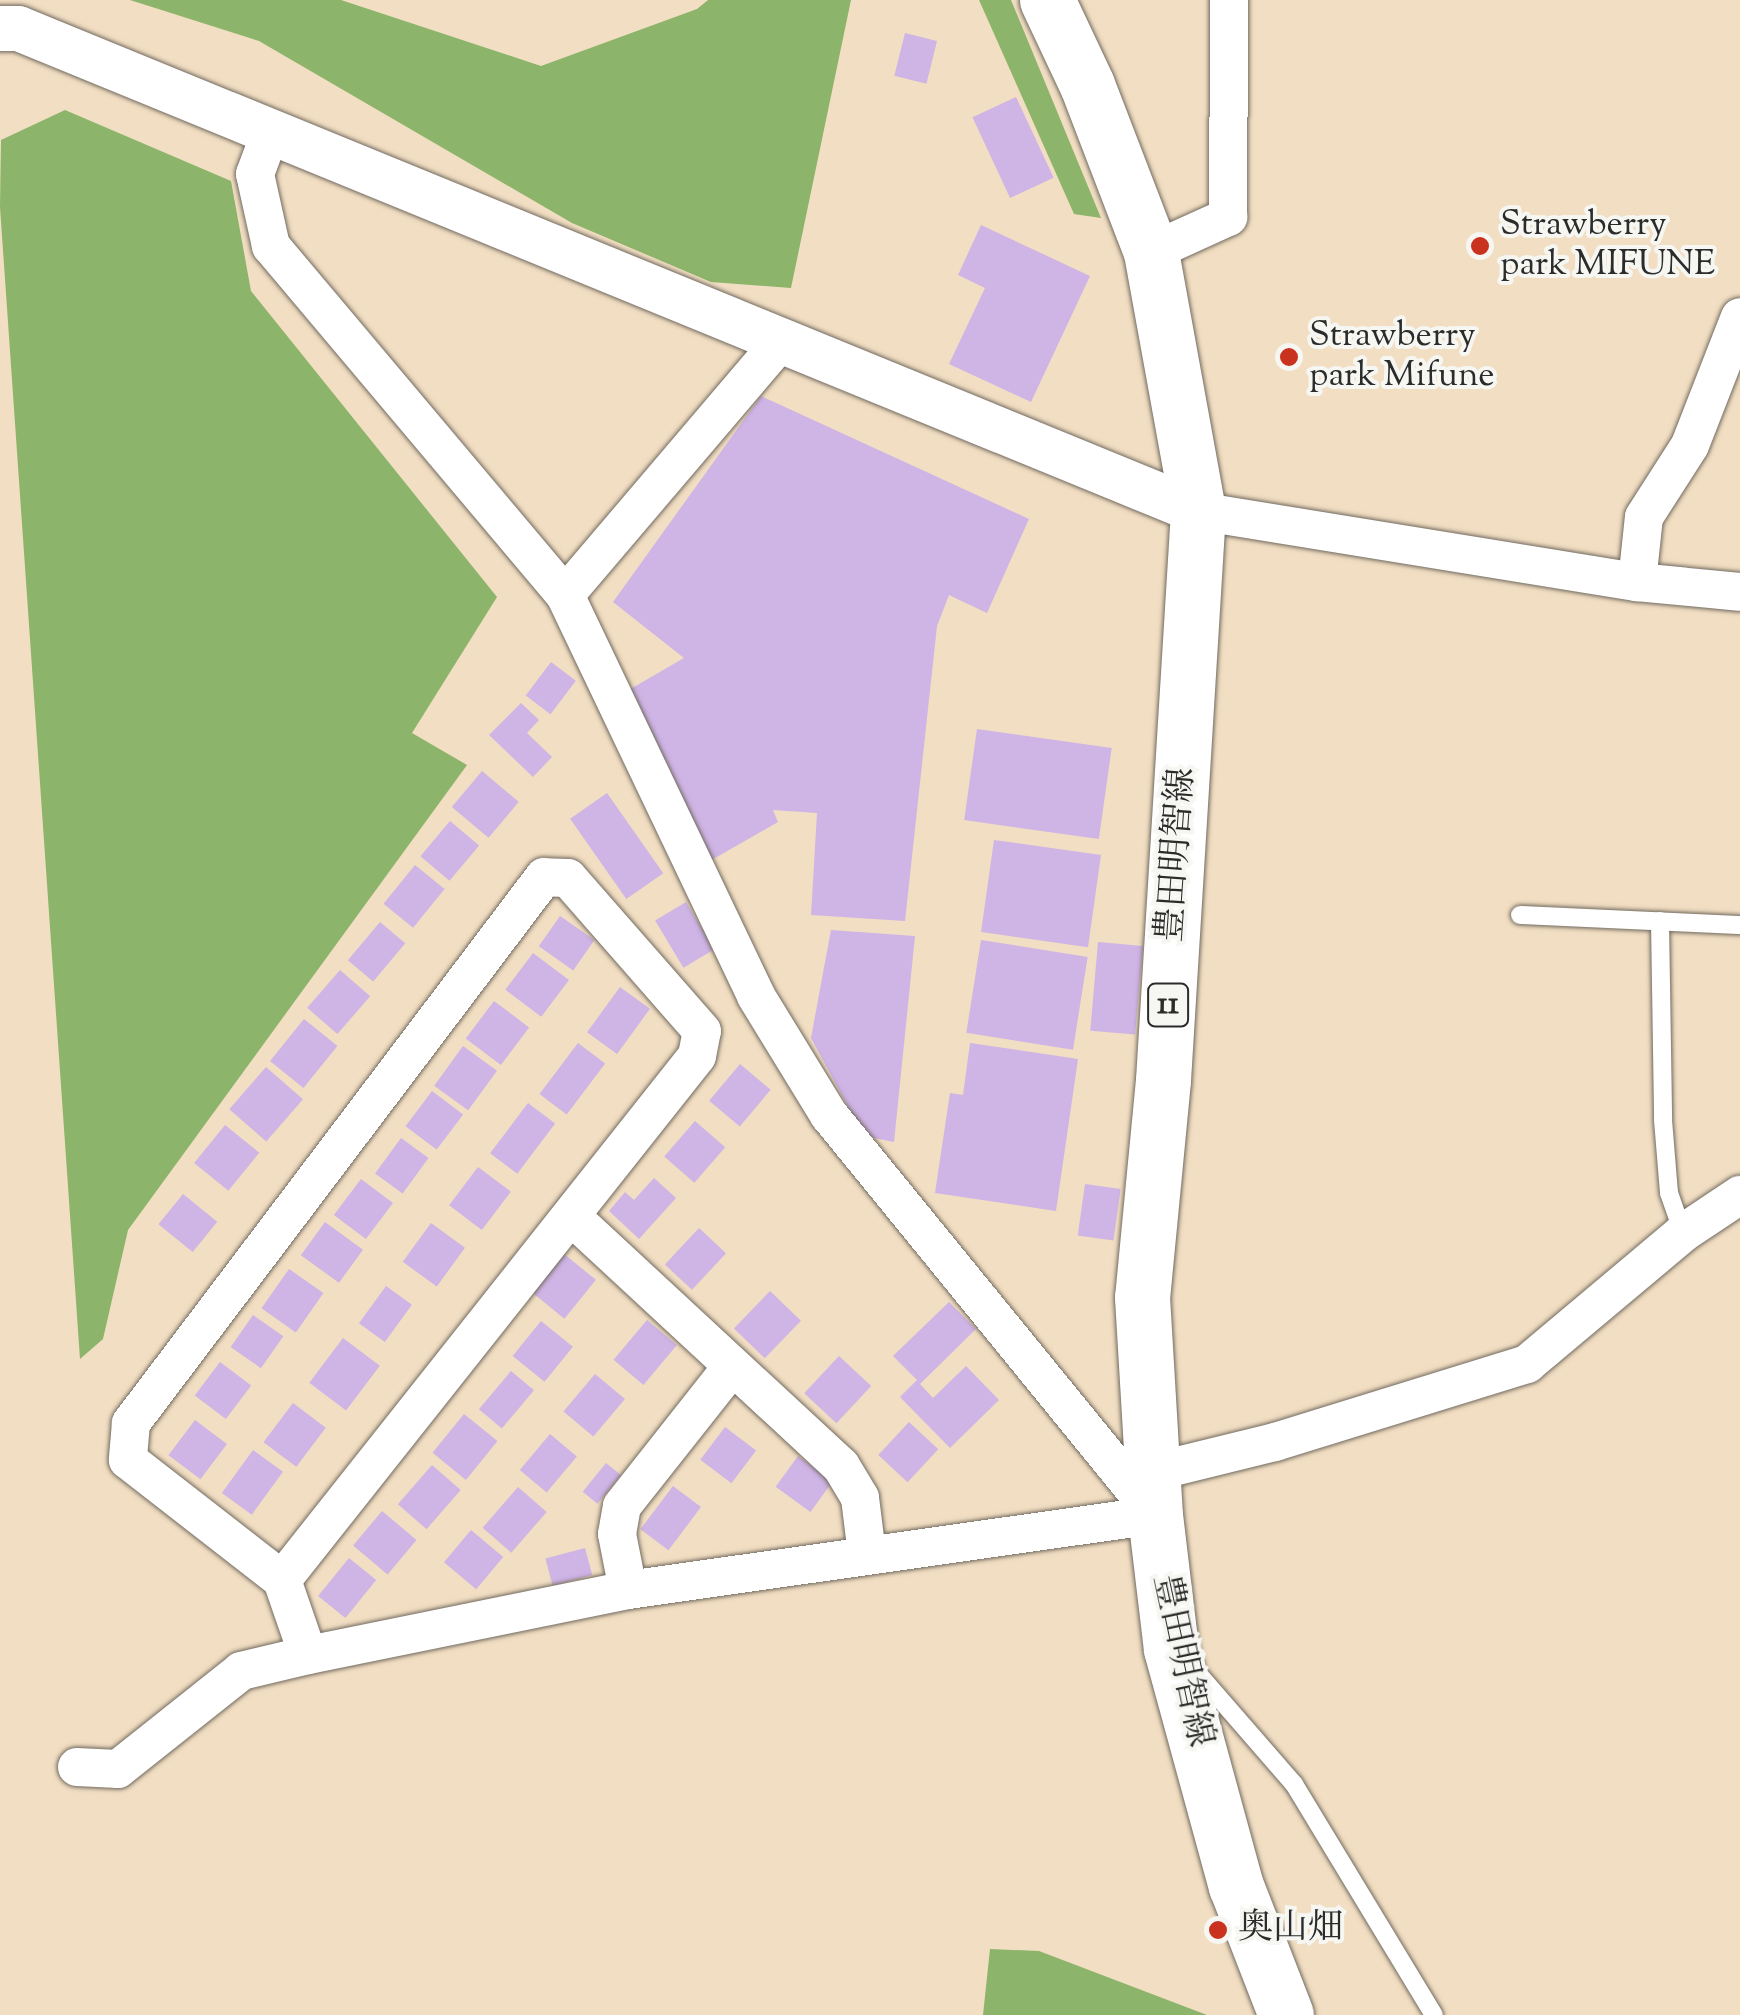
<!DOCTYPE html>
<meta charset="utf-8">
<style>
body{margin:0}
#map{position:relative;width:1740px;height:2015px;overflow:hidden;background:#f2dec2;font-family:"Sorts Mill Goudy","Noto Serif JP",serif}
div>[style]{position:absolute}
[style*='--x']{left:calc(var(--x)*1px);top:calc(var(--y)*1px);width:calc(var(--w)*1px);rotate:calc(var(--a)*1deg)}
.forest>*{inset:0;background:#8cb46a}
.building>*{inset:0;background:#cfb4e6;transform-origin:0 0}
.roads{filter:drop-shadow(0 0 2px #716a60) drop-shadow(0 0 2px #716a60)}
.service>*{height:18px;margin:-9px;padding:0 9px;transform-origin:9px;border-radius:9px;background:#fff}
.minor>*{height:38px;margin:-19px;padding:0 19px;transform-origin:19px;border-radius:19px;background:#fff}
.tertiary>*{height:45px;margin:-22.5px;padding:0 22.5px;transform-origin:22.5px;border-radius:22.5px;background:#fff}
.primary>*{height:55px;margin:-27.5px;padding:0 27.5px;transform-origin:27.5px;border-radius:27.5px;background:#fff}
.dots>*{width:28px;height:28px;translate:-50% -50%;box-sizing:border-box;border:5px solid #f6f6f2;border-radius:50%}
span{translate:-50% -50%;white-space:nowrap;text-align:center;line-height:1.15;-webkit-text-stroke:8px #f6f6f2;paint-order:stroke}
.shield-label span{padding:2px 8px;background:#f6f6f2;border:2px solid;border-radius:8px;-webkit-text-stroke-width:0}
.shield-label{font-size:32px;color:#2b2b2b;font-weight:700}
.poi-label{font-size:35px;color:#2b2b2b}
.left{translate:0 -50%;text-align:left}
.street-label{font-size:35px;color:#2b2b2b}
</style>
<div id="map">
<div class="forest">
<div style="clip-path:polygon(130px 0,341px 0,541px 66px,697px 9px,708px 0,851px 0,791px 288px,711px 282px,572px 223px,259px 41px)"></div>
<div style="clip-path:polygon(979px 0,1011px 0,1101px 218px,1074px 214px)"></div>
<div style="clip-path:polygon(65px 110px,231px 181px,251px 291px,497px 597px,412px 733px,467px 765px,128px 1230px,103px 1339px,80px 1359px,0 207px,1px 140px)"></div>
<div style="clip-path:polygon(990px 1949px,1039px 1951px,1207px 2015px,983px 2015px)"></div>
</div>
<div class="building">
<div style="left:905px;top:33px;width:33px;height:44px;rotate:14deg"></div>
<div style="left:1016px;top:97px;width:89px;height:48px;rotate:65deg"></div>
<div style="clip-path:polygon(981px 225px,1090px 276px,1031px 402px,949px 364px,985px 288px,958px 275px)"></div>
<div style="clip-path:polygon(761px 396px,1029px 519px,987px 613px,949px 595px,937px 626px,905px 921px,811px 915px,817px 813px,773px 810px,778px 822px,708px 862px,620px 695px,684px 658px,613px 602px)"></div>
<div style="left:551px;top:662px;width:31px;height:42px;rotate:37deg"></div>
<div style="clip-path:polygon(521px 703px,539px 720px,527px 733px,552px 757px,533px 777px,489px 735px)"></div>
<div style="left:977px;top:729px;width:136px;height:92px;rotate:8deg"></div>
<div style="left:482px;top:771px;width:48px;height:47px;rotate:40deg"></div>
<div style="left:607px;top:793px;width:98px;height:45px;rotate:55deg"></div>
<div style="left:450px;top:821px;width:38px;height:46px;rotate:40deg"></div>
<div style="left:994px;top:840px;width:108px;height:93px;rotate:8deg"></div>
<div style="left:415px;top:865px;width:38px;height:50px;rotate:39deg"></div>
<div style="left:686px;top:902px;width:55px;height:36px;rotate:59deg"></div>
<div style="left:560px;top:916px;width:42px;height:37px;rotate:35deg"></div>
<div style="left:380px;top:922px;width:33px;height:50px;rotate:40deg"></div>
<div style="clip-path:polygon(831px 930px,915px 936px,894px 1142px,864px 1136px,811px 1038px)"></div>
<div style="left:981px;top:940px;width:108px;height:94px;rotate:9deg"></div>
<div style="left:1098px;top:942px;width:45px;height:89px;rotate:5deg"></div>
<div style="left:533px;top:953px;width:45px;height:46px;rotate:37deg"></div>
<div style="left:340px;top:970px;width:40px;height:50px;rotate:41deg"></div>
<div style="left:620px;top:987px;width:37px;height:56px;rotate:36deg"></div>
<div style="left:494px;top:1001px;width:44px;height:47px;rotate:37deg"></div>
<div style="left:304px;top:1019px;width:43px;height:54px;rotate:39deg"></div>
<div style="left:578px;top:1043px;width:34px;height:64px;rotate:37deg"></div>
<div style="clip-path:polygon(970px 1043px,1078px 1059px,1056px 1211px,935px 1193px,950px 1093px,963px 1095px)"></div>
<div style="left:463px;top:1046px;width:42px;height:49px;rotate:36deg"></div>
<div style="left:740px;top:1064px;width:40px;height:48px;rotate:40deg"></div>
<div style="left:266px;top:1067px;width:49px;height:56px;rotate:41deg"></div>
<div style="left:432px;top:1091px;width:39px;height:44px;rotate:37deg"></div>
<div style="left:528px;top:1103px;width:34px;height:63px;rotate:37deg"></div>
<div style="left:695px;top:1121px;width:40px;height:47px;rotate:41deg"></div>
<div style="left:225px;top:1125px;width:44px;height:49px;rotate:39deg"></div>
<div style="left:401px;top:1138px;width:34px;height:44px;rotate:36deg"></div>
<div style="left:478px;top:1167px;width:41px;height:48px;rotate:37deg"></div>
<div style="clip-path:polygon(654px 1178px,676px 1198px,639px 1239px,609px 1211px,625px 1192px,634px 1200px)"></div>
<div style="left:361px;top:1179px;width:40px;height:45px;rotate:37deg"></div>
<div style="left:1085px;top:1184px;width:36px;height:52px;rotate:8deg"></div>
<div style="left:183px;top:1194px;width:44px;height:39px;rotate:39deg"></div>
<div style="left:325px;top:1222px;width:47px;height:41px;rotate:36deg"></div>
<div style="left:431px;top:1223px;width:42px;height:48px;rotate:36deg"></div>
<div style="left:699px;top:1228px;width:37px;height:50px;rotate:43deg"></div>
<div style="left:564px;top:1254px;width:41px;height:50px;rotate:39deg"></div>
<div style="left:289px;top:1269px;width:42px;height:48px;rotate:35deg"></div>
<div style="left:386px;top:1286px;width:32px;height:46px;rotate:36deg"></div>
<div style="left:770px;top:1291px;width:43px;height:52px;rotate:44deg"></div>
<div style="clip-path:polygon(949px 1302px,976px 1329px,920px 1384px,933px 1398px,966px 1366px,999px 1400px,950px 1448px,900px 1397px,917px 1380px,893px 1356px)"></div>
<div style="left:253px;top:1315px;width:37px;height:39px;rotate:35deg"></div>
<div style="left:647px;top:1320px;width:39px;height:52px;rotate:40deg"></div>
<div style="left:541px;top:1321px;width:41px;height:45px;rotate:39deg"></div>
<div style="left:343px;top:1338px;width:46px;height:56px;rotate:37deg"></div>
<div style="left:839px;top:1356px;width:44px;height:51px;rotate:43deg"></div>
<div style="left:220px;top:1362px;width:39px;height:42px;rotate:37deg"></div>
<div style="left:511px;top:1371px;width:30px;height:50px;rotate:40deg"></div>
<div style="left:595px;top:1374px;width:39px;height:49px;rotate:40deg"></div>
<div style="left:293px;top:1403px;width:41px;height:49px;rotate:37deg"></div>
<div style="left:464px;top:1414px;width:43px;height:50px;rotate:39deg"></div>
<div style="left:195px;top:1420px;width:40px;height:44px;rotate:37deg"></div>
<div style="left:909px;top:1422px;width:40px;height:45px;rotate:43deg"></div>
<div style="left:725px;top:1427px;width:39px;height:41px;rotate:37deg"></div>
<div style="left:550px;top:1434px;width:35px;height:47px;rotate:40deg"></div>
<div style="left:253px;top:1450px;width:37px;height:53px;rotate:36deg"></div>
<div style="left:798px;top:1456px;width:43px;height:38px;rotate:36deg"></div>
<div style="left:606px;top:1463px;width:19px;height:37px;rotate:39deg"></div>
<div style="left:432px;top:1465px;width:38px;height:52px;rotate:41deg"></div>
<div style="left:673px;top:1486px;width:35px;height:54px;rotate:37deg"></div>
<div style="left:518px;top:1487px;width:38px;height:54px;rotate:41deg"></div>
<div style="left:382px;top:1511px;width:45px;height:45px;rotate:40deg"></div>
<div style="left:471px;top:1530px;width:42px;height:42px;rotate:40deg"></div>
<div style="left:585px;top:1548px;width:28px;height:41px;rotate:75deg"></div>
<div style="left:349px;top:1558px;width:35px;height:49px;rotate:39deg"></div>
</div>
<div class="roads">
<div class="service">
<div style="--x:1520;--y:915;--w:220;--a:2.6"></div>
<div style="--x:1660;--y:921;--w:199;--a:89.1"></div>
<div style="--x:1663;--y:1120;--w:73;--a:85.3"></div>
<div style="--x:1669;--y:1193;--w:42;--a:70.7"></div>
<div style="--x:1193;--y:1668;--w:154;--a:49"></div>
<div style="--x:1294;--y:1784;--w:270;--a:58.8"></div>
</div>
<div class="minor">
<div style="--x:271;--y:131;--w:46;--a:110.4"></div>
<div style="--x:255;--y:174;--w:74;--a:77.5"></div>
<div style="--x:271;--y:246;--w:456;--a:49.9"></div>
<div style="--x:565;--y:595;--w:444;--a:64.5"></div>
<div style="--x:756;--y:996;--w:140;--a:58.5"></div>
<div style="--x:829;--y:1115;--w:516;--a:50.82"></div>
<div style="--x:1151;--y:252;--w:85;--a:-24.4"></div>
<div style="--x:1228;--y:217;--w:217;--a:-89.7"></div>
<div style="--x:1198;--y:511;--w:445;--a:9.2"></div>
<div style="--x:1637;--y:582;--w:103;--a:5.5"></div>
<div style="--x:1637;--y:582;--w:65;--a:-83.9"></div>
<div style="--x:1644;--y:517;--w:85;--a:-57.4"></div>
<div style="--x:1690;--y:445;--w:137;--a:-68.7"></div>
<div style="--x:565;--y:595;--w:335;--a:-49.6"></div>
<div style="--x:573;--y:1218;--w:365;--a:42.8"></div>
<div style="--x:841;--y:1466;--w:37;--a:59"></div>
<div style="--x:860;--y:1498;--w:56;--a:82.9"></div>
<div style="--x:1153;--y:1472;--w:126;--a:-13.8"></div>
<div style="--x:1275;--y:1442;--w:264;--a:-17.2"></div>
<div style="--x:1527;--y:1364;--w:204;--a:-40"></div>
<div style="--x:1683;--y:1233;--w:69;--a:-33.7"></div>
<div style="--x:282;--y:1580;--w:668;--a:-51.62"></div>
<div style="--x:697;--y:1056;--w:25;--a:-79"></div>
<div style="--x:702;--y:1031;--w:203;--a:-131.2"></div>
<div style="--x:568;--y:878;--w:24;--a:-178"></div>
<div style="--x:544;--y:877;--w:685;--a:127.1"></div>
<div style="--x:131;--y:1423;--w:37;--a:95"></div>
<div style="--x:128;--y:1460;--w:195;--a:37.9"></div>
<div style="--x:282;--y:1580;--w:79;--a:70.9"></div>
<div style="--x:628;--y:1590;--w:57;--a:-101.1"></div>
<div style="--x:617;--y:1534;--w:28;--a:-80"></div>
<div style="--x:622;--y:1506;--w:176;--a:-51.7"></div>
<div style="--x:77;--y:1767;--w:41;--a:2.8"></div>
<div style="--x:118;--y:1769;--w:157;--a:-38.5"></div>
<div style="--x:241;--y:1671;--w:69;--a:-13.4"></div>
<div style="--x:308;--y:1655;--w:327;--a:-11.5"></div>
<div style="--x:628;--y:1590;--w:532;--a:-8.1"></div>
</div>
<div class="tertiary">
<div style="--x:0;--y:28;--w:18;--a:0"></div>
<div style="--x:18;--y:28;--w:1275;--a:22.26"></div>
</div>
<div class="primary">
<div style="--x:1047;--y:0;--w:94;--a:64.8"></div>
<div style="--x:1087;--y:85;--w:179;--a:69"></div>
<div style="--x:1151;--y:252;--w:263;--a:79.7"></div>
<div style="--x:1198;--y:511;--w:570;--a:93.52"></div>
<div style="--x:1163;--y:1080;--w:218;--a:95.5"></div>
<div style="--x:1142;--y:1297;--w:218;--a:86.6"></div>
<div style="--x:1155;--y:1515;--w:135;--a:83.2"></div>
<div style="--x:1171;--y:1649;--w:246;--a:74.7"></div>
<div style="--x:1236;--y:1886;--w:138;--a:68.8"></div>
</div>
</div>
<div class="dots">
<div style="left:1480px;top:246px;background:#c8321e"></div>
<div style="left:1289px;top:357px;background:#c8321e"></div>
<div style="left:1218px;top:1930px;background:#c8321e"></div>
</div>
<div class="shield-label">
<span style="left:1168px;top:1005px">11</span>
</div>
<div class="poi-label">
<span class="left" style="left:1500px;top:246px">Strawberry<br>park MIFUNE</span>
<span class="left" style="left:1309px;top:357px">Strawberry<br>park Mifune</span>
<span class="left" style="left:1238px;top:1930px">奥山畑</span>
</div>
<div class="street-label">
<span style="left:1178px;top:855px;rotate:-86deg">豊田明智線</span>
<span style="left:1181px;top:1661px;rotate:78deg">豊田明智線</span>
</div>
</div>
